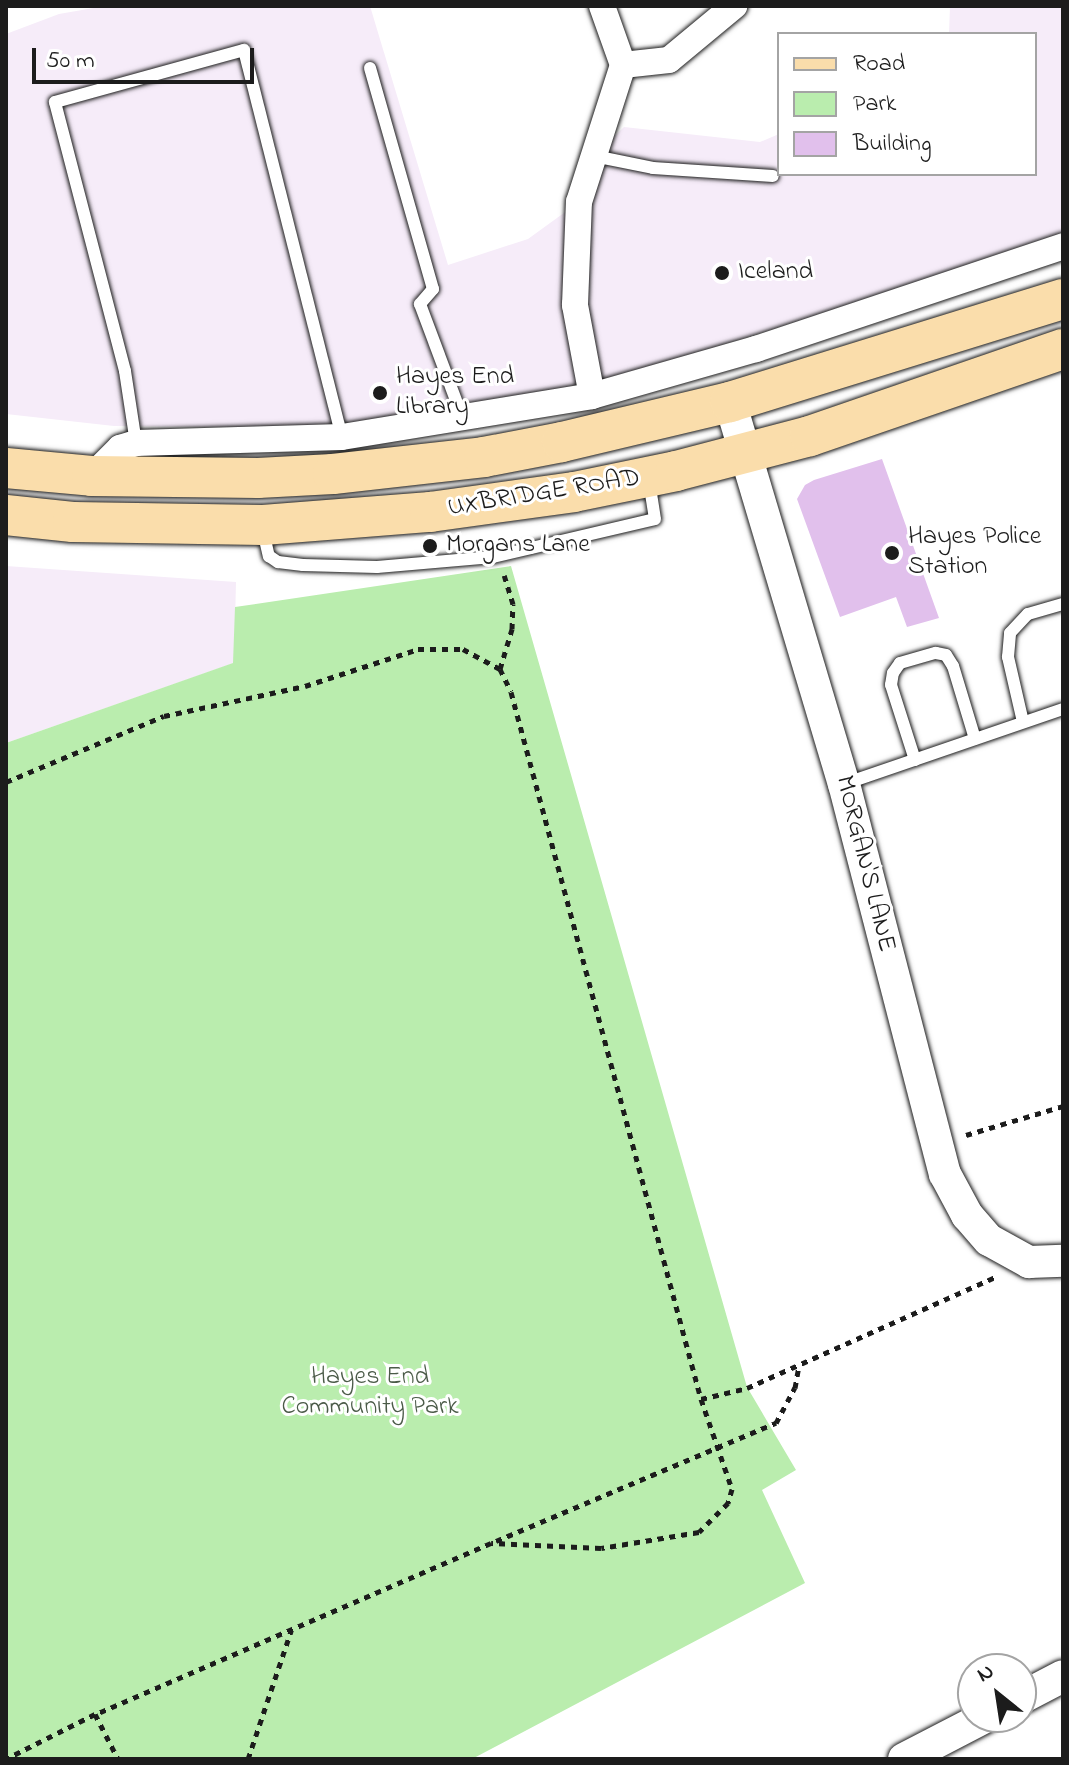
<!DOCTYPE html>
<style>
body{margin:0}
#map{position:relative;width:1069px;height:1765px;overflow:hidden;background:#fff;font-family:"Indie Flower",sans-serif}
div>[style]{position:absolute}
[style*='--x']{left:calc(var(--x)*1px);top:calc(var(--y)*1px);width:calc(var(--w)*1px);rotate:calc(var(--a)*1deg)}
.built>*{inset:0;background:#f6ecf9}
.green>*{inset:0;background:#baedae}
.building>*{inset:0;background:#e1c0ec}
.path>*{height:5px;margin-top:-2.5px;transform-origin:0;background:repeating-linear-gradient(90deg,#1c1c1c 0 6px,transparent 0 12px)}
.roads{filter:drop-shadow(0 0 2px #1c1c1c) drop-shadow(0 0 2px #1c1c1c)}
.service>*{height:12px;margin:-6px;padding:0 6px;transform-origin:6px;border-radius:6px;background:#fff}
.minor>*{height:26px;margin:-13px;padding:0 13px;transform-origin:13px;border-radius:13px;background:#fff}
.tertiary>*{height:32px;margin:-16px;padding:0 16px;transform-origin:16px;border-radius:16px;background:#fff}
.primary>*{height:40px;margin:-20px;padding:0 20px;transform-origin:20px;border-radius:20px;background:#faddab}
.dots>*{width:22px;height:22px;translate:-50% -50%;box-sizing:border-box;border:4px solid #fff;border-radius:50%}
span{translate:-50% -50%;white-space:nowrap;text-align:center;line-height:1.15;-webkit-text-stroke:6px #fff;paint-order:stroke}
.poi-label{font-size:26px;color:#1c1c1c}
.left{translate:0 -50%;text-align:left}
.street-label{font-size:26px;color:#1c1c1c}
.park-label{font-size:26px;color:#4b5b48}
.frame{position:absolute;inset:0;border:8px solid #1c1c1c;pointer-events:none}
.legend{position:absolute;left:777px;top:32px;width:260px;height:144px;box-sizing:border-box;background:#fff;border:2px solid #a4a4a4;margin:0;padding:10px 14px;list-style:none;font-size:24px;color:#1c1c1c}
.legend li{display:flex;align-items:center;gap:16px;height:40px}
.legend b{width:40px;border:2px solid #a4a4a4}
.north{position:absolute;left:957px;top:1653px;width:80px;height:80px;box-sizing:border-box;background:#fff;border:2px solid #a4a4a4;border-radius:50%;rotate:330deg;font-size:22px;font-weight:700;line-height:32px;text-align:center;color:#1c1c1c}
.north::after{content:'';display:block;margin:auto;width:28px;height:36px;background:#1c1c1c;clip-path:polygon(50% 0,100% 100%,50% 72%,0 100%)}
.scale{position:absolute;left:32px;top:48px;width:222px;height:36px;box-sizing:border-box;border:4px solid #1c1c1c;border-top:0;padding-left:10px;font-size:24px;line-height:28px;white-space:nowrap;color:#1c1c1c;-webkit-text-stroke:6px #fff;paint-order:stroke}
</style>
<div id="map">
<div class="built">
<div style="clip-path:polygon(105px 6px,370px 6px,448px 265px,528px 239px,579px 202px,594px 156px,624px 127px,760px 142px,779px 134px,779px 174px,1035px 174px,1035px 34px,949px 34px,950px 6px,1063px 6px,1063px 237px,574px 392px,318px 428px,114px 426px,6px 414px,6px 34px,59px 14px)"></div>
<div style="clip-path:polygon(6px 566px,236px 582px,234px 663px,6px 743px)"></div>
</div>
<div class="green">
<div style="clip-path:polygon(511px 566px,747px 1387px,796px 1470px,762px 1490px,805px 1583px,472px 1759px,6px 1759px,6px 743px,233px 663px,235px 607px)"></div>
</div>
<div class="building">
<div style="clip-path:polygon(882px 459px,939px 618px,907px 627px,896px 597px,840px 617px,797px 499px,805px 485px,814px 480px)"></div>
</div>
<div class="path">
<div style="--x:500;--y:669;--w:42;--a:-73.3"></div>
<div style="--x:512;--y:629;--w:25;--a:-88"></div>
<div style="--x:513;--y:604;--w:30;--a:-107"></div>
<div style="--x:6;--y:782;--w:171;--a:-22.7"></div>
<div style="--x:164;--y:716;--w:144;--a:-12"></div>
<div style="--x:305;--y:686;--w:119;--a:-18.1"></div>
<div style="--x:418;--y:649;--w:45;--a:0"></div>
<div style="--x:463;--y:649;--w:42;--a:28.4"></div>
<div style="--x:500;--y:669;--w:25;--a:64"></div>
<div style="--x:511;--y:692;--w:732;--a:74.96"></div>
<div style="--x:701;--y:1399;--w:95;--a:71"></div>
<div style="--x:732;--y:1489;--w:15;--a:106"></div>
<div style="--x:728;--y:1503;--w:41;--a:135"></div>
<div style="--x:699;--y:1532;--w:99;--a:170.7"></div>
<div style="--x:601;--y:1548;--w:110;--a:-177.4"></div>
<div style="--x:491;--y:1543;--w:431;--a:156.6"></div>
<div style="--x:95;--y:1714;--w:100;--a:153.2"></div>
<div style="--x:966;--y:1135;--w:101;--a:-16.6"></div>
<div style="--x:701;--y:1399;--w:47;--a:-13.4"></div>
<div style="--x:747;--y:1388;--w:272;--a:-24.1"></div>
<div style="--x:496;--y:1541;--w:304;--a:-22.9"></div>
<div style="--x:776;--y:1423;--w:40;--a:-62"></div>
<div style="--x:795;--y:1388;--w:22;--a:-80"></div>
<div style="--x:95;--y:1714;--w:51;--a:62.9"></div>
<div style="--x:248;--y:1759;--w:135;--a:-71.4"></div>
</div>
<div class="roads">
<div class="service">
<div style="--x:370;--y:68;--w:230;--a:74.1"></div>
<div style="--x:433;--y:289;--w:20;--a:131"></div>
<div style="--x:420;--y:304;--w:123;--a:69.5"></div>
<div style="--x:594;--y:156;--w:60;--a:11.5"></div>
<div style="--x:653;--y:168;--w:120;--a:3.8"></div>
<div style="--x:136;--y:443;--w:73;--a:-98.7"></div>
<div style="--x:125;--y:371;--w:278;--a:-104.6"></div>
<div style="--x:55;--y:102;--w:196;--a:-15.4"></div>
<div style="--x:244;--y:50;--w:399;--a:75.8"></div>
<div style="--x:263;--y:531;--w:26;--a:77"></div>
<div style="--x:269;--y:556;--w:11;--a:34"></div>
<div style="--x:278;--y:562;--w:25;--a:7"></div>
<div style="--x:303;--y:565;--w:74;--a:1.5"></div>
<div style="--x:377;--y:567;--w:116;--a:-4.9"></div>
<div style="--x:493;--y:557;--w:166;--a:-13.2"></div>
<div style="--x:655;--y:519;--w:39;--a:-99"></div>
<div style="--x:1023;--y:722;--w:67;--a:-103"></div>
<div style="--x:1008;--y:657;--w:24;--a:-85"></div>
<div style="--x:1010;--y:633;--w:26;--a:-47"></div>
<div style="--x:1028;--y:614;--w:36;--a:-16"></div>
<div style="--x:915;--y:760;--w:79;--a:-107.7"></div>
<div style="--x:891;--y:685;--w:12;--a:-81"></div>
<div style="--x:893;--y:673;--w:12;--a:-55"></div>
<div style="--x:900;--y:663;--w:37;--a:-16"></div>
<div style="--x:936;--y:653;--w:10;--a:11"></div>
<div style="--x:946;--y:655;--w:13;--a:58"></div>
<div style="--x:953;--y:666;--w:76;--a:73.2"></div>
<div style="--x:844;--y:784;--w:231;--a:-18.9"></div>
</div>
<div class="minor">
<div style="--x:623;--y:65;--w:46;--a:-6.2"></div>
<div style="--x:669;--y:60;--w:85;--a:-39.7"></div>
<div style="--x:592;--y:396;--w:93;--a:-100.6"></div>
<div style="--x:575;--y:305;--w:103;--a:-87.8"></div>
<div style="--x:579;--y:202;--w:144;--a:-72.2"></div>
<div style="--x:623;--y:65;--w:63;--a:-109.6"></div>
<div style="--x:92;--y:476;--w:40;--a:-45"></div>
<div style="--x:120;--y:448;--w:17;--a:-17"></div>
<div style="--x:136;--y:443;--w:206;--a:-1.7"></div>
<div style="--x:342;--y:437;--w:253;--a:-9.3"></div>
<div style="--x:592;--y:396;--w:171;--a:-16"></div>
<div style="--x:756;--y:349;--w:324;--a:-18.5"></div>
</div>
<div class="tertiary">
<div style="--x:730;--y:402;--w:399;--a:73.4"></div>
<div style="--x:844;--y:784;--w:403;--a:75.5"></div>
<div style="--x:945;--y:1174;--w:47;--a:61.8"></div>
<div style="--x:967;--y:1215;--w:33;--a:49"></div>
<div style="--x:989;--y:1240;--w:46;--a:28.8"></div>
<div style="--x:1029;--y:1262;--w:34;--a:-2"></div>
<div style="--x:1021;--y:1698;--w:47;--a:-27.6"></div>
<div style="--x:904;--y:1759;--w:91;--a:-27.4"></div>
</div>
<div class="primary">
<div style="--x:6;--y:468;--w:86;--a:5.3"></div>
<div style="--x:92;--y:476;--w:166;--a:0.7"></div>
<div style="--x:258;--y:478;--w:75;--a:-3.1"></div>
<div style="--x:333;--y:474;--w:152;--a:-6.4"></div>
<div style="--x:484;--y:457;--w:79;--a:-10.9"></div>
<div style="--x:562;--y:442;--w:173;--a:-13.4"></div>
<div style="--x:730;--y:402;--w:349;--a:-17.2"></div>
<div style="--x:6;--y:515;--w:67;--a:6"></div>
<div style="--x:73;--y:522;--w:190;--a:0.9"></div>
<div style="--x:263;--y:525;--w:168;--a:-4.5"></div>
<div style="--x:430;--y:512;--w:145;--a:-7.9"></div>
<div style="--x:574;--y:492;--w:104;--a:-11.6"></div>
<div style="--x:676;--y:471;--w:138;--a:-14.6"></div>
<div style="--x:810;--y:436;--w:268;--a:-19"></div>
</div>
</div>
<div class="dots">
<div style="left:722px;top:273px;background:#1c1c1c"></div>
<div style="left:380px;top:393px;background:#1c1c1c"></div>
<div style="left:430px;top:546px;background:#1c1c1c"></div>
<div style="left:892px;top:553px;background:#1c1c1c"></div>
</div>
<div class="poi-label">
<span class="left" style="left:738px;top:273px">Iceland</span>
<span class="left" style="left:396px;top:393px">Hayes End<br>Library</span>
<span class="left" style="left:908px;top:553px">Hayes Police<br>Station</span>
<span class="left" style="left:446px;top:546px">Morgans Lane</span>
</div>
<div class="street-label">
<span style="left:544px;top:494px;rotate:-9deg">UXBRIDGE ROAD</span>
<span style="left:864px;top:864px;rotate:76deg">MORGAN'S LANE</span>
</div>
<div class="park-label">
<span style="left:370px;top:1393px">Hayes End<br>Community Park</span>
</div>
<div class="frame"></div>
<ul class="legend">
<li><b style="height:10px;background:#faddab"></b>Road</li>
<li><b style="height:22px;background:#baedae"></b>Park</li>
<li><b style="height:22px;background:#e1c0ec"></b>Building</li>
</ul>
<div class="north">N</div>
<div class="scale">50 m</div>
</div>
